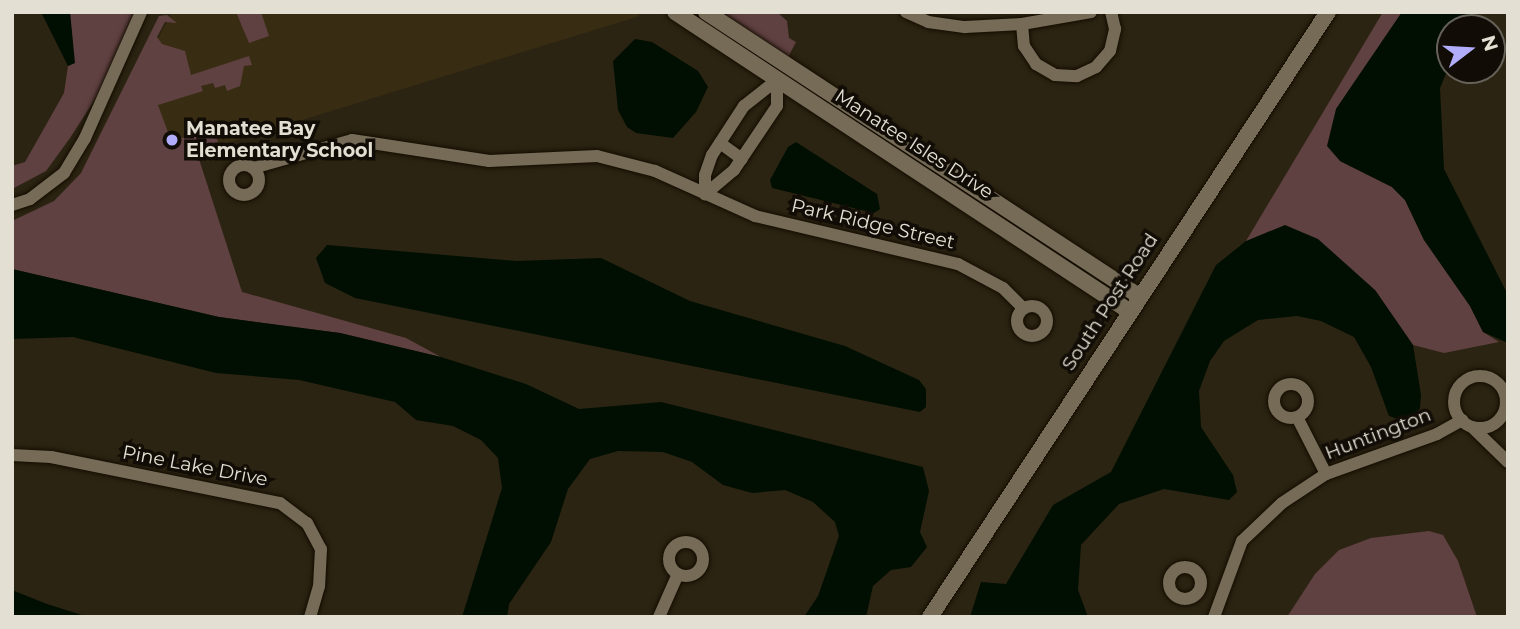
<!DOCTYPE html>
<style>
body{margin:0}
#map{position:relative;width:1520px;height:629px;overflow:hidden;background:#2c2412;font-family:Montserrat,sans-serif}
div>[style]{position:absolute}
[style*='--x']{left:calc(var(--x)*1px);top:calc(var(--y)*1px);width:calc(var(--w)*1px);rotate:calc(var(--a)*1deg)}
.built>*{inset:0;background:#382c13}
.green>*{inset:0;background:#604141}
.water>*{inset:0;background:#000f01}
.roads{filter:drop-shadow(0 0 2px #140d00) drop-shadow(0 0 2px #140d00)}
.street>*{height:12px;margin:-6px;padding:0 6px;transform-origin:6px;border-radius:6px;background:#756b57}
.street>.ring{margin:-6px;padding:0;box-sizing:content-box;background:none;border:12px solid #756b57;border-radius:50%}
.secondary>*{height:16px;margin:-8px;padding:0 8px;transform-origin:8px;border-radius:8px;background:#756b57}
.dots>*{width:19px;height:19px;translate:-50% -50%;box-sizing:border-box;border:4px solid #110d06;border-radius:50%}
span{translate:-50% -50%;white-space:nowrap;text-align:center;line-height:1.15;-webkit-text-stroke:7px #110d06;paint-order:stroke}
.poi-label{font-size:19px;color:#e4dfd3;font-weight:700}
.left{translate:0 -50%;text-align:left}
.street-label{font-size:19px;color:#e4dfd3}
.frame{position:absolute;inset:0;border:14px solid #e4dfd3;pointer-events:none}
.north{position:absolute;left:1436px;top:14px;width:70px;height:70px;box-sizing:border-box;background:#110d06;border:2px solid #656158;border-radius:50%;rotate:73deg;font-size:19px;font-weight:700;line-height:28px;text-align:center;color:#e4dfd3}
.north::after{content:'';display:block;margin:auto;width:24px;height:32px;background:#b1adfa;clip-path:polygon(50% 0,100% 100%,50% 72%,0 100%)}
</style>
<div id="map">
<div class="built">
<div style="clip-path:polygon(172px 12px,633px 12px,640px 16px,81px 188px)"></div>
</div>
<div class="green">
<div style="clip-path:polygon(70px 12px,141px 12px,119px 62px,70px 138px,46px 171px,12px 189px,12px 166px,25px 162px,64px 93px,68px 66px,74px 63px)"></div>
<div style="clip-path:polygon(236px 12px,261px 12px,269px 36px,249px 43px)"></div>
<div style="clip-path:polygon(718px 12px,777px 12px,787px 21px,789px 38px,796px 42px,785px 63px)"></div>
<div style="clip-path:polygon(1383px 12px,1402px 12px,1336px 109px,1340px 161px,1392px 187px,1405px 200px,1424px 240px,1470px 306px,1483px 332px,1499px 342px,1444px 353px,1413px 345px,1375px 290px,1246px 241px)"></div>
<div style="clip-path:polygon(167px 15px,177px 23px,165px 22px,157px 37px,162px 44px,185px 51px,191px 75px,249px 56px,252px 65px,244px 66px,240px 86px,227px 91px,225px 85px,215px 88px,213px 83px,201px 86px,203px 91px,158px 105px,169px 135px,175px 140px,214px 129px,220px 149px,198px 156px,242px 292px,406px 338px,441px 357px,340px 333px,219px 317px,12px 269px,12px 221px,54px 201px,81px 173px,159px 16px)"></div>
<div style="clip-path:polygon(1429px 531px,1443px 535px,1458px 561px,1477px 617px,1287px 617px,1315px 574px,1339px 550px,1371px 538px)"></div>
</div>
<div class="water">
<div style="clip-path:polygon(41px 12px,70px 12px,75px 63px,68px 66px)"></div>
<div style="clip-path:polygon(1402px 12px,1477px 12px,1468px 28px,1450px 28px,1450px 64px,1440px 88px,1444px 169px,1508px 295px,1508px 343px,1483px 332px,1470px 306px,1424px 240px,1405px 200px,1392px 187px,1340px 161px,1327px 146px,1336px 109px)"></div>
<div style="clip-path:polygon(635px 39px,652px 42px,698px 71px,708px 87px,696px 112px,673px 138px,636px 133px,627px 127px,618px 110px,613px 61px)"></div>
<div style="clip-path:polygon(796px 142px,877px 194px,880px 209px,874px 213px,772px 188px,770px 180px,788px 147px)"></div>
<div style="clip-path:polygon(1285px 225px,1318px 239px,1375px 290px,1413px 345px,1421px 395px,1420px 408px,1414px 417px,1404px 421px,1389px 416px,1371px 367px,1354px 337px,1321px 321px,1297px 316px,1258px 320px,1224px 341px,1210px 361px,1199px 391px,1201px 427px,1233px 475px,1237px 492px,1229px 500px,1164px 489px,1119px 504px,1081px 545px,1078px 590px,1088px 617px,970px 617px,981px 582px,1006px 584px,1053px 505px,1111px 472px,1216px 265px,1246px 241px)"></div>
<div style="clip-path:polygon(327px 245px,516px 261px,601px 258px,690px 301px,845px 346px,919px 380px,926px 389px,926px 407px,920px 412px,355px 298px,325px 283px,316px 258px)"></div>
<div style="clip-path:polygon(12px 269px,219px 317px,340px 333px,441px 357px,526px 384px,579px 409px,661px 402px,923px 467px,929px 491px,920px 532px,927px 547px,911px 567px,891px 570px,873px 586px,866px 617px,804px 617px,818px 596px,839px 536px,835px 522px,813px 502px,785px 490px,752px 493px,723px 485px,692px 462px,663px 452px,618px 451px,590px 459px,568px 489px,551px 542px,509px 604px,507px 617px,462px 617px,502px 488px,498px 458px,481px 440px,453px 426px,416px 420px,395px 402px,299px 380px,216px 373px,73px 337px,12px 339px)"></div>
<div style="clip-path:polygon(12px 590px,47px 604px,88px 617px,12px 617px)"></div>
</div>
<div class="roads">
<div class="street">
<div style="--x:906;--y:12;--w:24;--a:24"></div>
<div style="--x:928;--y:22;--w:37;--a:8"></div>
<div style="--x:965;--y:27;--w:57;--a:-3"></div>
<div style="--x:1022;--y:24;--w:70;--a:-9.9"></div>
<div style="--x:1022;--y:24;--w:22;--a:85"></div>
<div style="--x:1024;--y:46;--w:22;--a:56"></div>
<div style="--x:1036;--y:64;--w:22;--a:30"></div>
<div style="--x:1055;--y:75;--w:22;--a:3"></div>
<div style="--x:1077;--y:76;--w:21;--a:-25"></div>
<div style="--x:1096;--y:67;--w:21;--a:-49"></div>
<div style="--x:1110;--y:51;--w:23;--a:-77"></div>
<div style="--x:1115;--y:29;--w:17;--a:-103"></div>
<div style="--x:777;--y:80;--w:26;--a:90"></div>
<div style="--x:777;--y:106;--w:77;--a:123.9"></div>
<div style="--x:734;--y:170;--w:38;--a:140"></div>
<div style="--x:705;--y:194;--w:19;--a:-90"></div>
<div style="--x:705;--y:175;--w:21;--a:-71"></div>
<div style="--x:712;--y:155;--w:59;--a:-56.9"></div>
<div style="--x:744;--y:106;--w:42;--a:-38.2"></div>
<div style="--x:720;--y:143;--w:27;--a:36"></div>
<div class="ring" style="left:229px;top:165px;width:18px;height:18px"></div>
<div style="--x:253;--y:168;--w:103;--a:-15.8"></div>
<div style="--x:352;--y:140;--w:139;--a:8.7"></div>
<div style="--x:489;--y:161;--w:108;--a:-2.7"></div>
<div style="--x:597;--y:156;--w:60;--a:14.5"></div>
<div style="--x:655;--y:171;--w:110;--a:24.2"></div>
<div style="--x:755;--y:216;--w:209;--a:13.3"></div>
<div style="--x:958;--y:264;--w:51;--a:28.1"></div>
<div style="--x:1003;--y:288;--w:28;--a:45"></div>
<div style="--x:12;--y:205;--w:19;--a:-18"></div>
<div style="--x:30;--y:199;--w:43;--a:-37.4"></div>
<div style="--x:64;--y:173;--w:41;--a:-59"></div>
<div style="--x:85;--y:138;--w:138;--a:-66"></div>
<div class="ring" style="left:1017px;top:306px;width:18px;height:18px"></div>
<div class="ring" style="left:1454px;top:376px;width:40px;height:40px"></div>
<div class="ring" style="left:1274px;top:384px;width:22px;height:22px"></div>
<div style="--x:1297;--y:417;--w:64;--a:63"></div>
<div style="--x:1472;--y:427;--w:50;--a:44.2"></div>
<div style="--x:12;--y:455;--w:39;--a:3"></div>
<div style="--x:51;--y:457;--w:234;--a:11.4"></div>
<div style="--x:280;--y:503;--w:34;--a:37"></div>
<div style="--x:307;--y:523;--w:30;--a:62"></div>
<div style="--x:321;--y:549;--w:37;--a:93"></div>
<div style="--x:319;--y:586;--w:32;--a:106"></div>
<div class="ring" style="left:669px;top:542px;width:22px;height:22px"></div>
<div class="ring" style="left:1169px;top:567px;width:20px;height:20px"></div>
<div style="--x:659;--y:617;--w:47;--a:-66.2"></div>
<div style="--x:1214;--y:617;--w:81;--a:-69.8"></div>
<div style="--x:1242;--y:541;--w:55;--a:-43.5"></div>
<div style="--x:1282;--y:503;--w:53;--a:-33.4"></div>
<div style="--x:1326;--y:474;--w:118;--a:-19.8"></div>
<div style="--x:1437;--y:434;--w:29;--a:-29"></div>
</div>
<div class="secondary">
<div style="--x:675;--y:12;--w:544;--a:33.37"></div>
<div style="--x:706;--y:12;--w:518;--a:33.26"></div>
<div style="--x:930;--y:617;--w:724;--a:-56.66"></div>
</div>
</div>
<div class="dots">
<div style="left:172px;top:140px;background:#b1adfa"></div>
</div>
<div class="poi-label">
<span class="left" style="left:186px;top:140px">Manatee Bay<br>Elementary School</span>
</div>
<div class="street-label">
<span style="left:914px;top:144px;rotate:33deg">Manatee Isles Drive</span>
<span style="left:873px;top:224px;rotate:13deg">Park Ridge Street</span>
<span style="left:1110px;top:302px;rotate:-57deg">South Post Road</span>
<span style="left:1378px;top:434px;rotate:-21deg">Huntington</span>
<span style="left:195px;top:466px;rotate:11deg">Pine Lake Drive</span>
</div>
<div class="frame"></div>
<div class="north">N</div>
</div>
